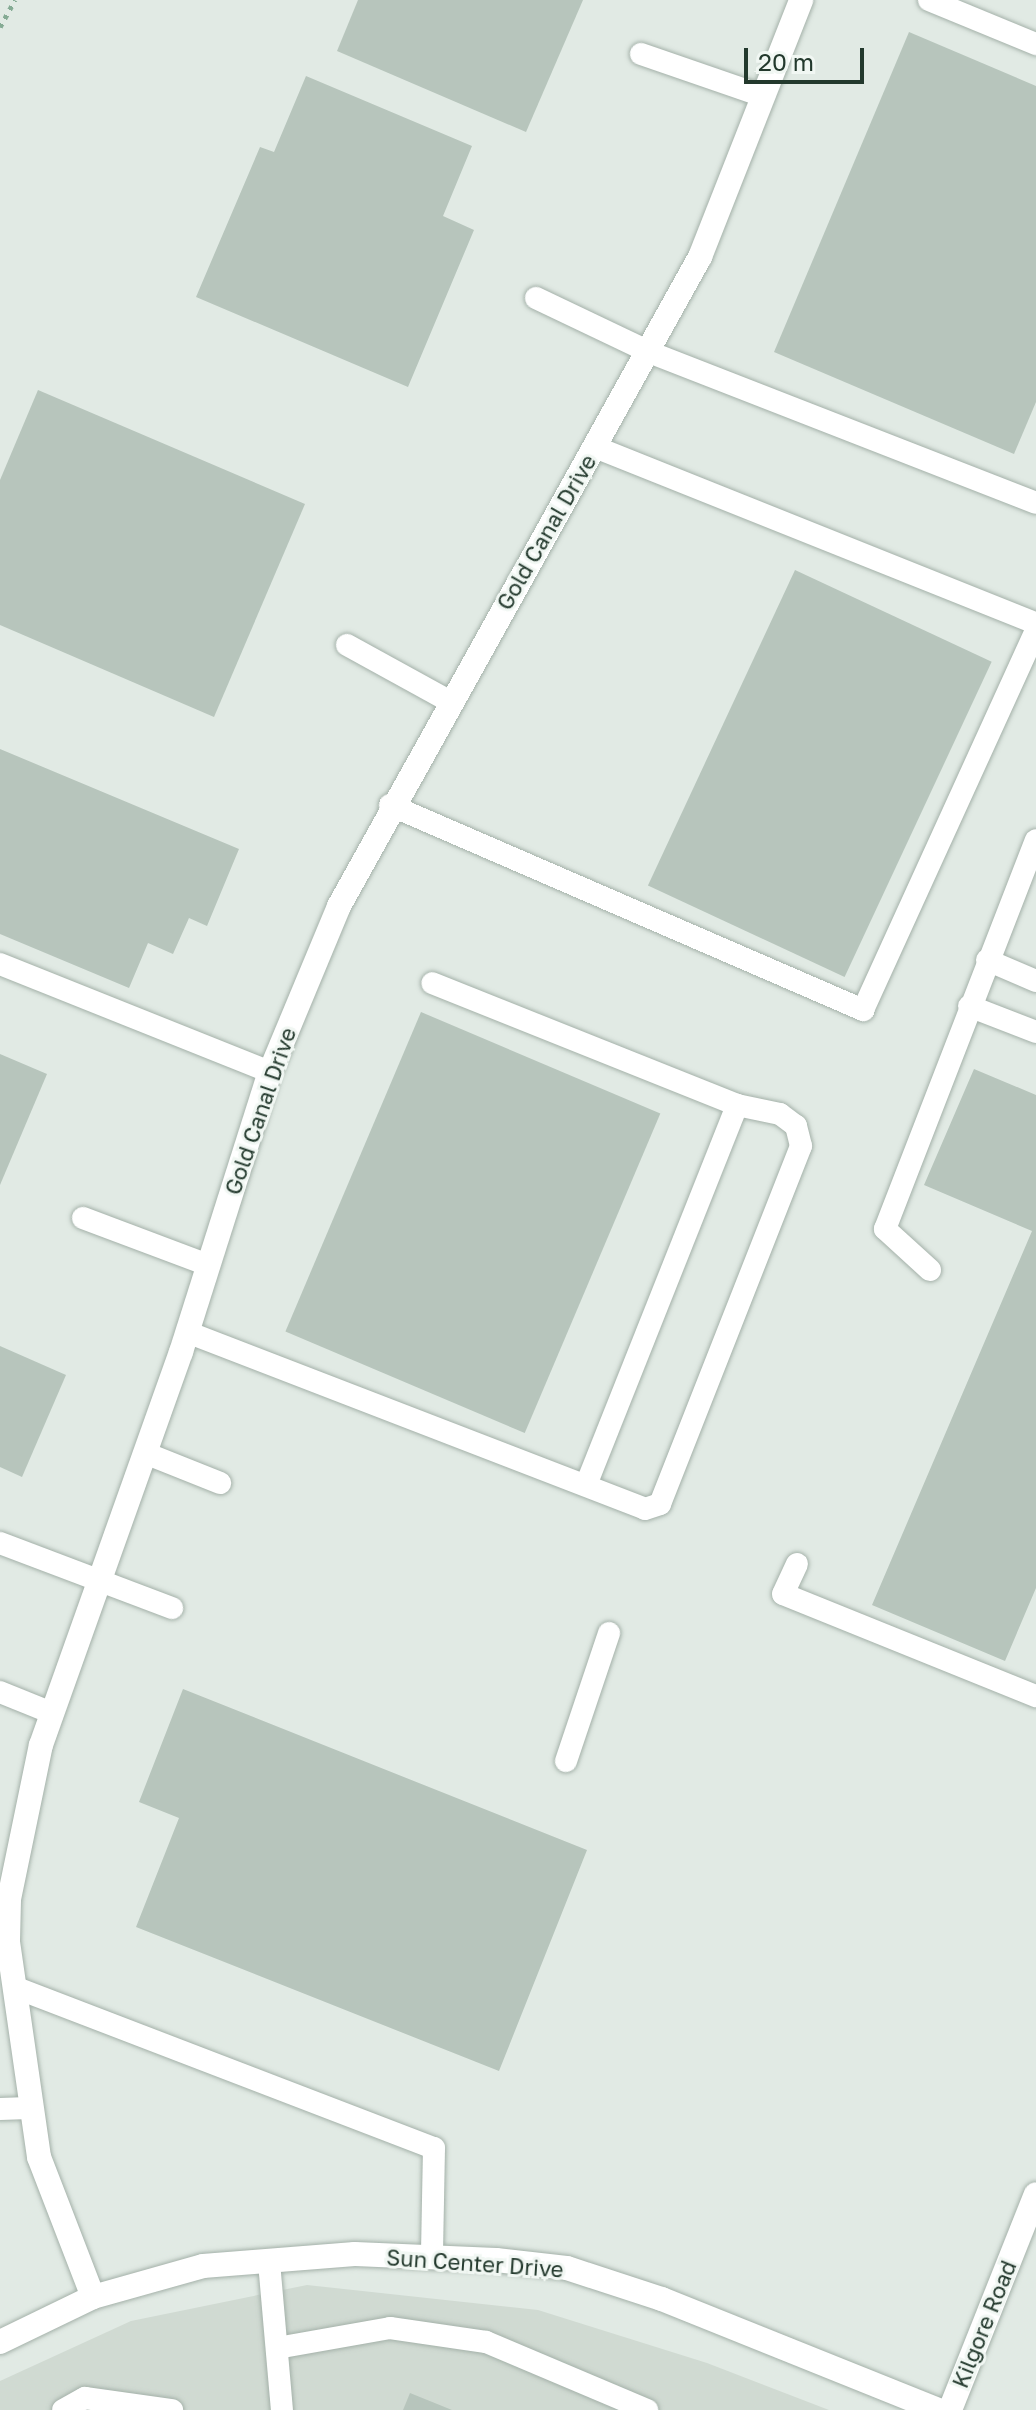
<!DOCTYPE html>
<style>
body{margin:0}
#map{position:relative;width:1036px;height:2410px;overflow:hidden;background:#e1eae4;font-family:"Golos Text",sans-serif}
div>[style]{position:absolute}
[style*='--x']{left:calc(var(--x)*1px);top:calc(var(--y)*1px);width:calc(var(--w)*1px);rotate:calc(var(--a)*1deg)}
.built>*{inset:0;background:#d0dad2}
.building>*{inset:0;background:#b7c5bc;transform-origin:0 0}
.path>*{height:5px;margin-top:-2.5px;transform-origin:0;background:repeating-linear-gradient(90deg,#85ab94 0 4px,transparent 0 10px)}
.roads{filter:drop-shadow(0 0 2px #a4b1a9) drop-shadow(0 0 2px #a4b1a9)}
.service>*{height:22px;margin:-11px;padding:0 11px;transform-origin:11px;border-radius:11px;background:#fff}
.minor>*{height:24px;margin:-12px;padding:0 12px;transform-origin:12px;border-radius:12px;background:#fff}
.tertiary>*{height:24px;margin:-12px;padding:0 12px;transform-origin:12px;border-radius:12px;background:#fff}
span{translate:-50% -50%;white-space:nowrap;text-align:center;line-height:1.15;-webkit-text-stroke:6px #f1f7f3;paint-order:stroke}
.street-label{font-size:22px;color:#23392d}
.scale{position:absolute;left:744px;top:48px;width:120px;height:36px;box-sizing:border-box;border:4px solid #23392d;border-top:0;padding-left:10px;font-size:24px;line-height:28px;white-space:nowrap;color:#23392d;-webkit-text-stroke:6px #f1f7f3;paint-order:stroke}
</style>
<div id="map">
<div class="built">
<div style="clip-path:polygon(307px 2285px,538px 2310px,707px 2363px,829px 2410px,0 2410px,0 2381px,131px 2321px)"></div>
</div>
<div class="building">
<div style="clip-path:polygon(358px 0,583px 0,526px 132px,337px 51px)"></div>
<div style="clip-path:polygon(909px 32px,1036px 86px,1036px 402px,1014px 454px,774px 352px)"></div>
<div style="clip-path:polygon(306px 76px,472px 146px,443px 216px,474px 230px,408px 387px,196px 297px,260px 147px,274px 152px)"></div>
<div style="clip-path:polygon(38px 390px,305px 504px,214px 717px,0 625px,0 480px)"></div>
<div style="left:795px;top:570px;width:217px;height:348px;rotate:25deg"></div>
<div style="clip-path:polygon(0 749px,239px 849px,207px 926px,189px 918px,173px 954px,148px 943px,129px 988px,0 934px)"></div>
<div style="left:421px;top:1012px;width:260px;height:347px;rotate:23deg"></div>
<div style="clip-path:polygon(0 1054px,47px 1074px,0 1185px)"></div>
<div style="clip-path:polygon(974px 1069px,1036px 1095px,1036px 1588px,1005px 1661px,872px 1605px,1032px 1231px,924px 1185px)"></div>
<div style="clip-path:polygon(0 1346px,66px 1375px,22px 1477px,0 1467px)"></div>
<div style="clip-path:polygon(183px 1689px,587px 1850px,499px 2071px,136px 1927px,179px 1818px,139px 1802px)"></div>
<div style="clip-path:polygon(410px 2393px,452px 2410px,403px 2410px)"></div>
</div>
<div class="path">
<div style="--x:0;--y:27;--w:31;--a:-61"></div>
</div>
<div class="roads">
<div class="service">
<div style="--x:929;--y:0;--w:116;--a:22.4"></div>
<div style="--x:641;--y:54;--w:129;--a:19"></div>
<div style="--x:536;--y:298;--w:125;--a:25.5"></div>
<div style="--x:649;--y:352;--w:415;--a:21.3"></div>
<div style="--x:595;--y:447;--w:475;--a:21.8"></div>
<div style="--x:347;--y:645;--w:116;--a:28.8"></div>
<div style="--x:390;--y:805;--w:516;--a:23.43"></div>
<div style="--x:863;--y:1010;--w:418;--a:-65.5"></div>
<div style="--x:987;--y:960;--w:53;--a:23.2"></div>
<div style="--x:0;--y:964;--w:291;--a:21.8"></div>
<div style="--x:969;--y:1006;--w:72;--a:21.2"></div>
<div style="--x:83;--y:1218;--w:134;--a:20.6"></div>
<div style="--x:930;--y:1270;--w:61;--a:-137.7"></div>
<div style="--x:885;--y:1229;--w:417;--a:-68.8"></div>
<div style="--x:187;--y:1332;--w:491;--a:21.1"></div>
<div style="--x:645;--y:1509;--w:16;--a:-18"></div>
<div style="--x:660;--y:1504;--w:385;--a:-68.5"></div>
<div style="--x:801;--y:1146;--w:21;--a:-104"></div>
<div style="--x:796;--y:1126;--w:20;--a:-143"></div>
<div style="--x:780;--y:1114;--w:44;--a:-168.2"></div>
<div style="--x:737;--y:1105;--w:328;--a:-158.2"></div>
<div style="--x:145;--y:1453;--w:81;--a:21.8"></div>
<div style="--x:586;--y:1485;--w:409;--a:-68.3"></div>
<div style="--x:0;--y:1543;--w:184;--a:20.7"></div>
<div style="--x:797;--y:1564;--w:33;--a:115"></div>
<div style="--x:783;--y:1594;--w:273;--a:22"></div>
<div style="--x:0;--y:1692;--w:56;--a:22"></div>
<div style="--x:566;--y:1761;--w:135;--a:-71.4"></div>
<div style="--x:14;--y:1987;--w:450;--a:21"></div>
<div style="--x:434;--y:2148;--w:109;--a:91.1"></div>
<div style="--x:0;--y:2109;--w:29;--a:-2"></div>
<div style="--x:269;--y:2262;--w:149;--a:85"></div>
<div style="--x:277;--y:2348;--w:115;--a:-10"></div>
<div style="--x:390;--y:2328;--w:97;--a:8.3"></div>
<div style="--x:486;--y:2342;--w:175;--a:22.9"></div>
<div style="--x:63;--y:2410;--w:25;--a:-29"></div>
<div style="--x:85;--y:2398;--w:88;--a:7.9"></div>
</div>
<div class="minor">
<div style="--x:93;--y:2297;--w:150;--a:-111.1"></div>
<div style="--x:39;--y:2157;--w:218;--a:-98.2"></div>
<div style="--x:8;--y:1941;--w:42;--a:-88.6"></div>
<div style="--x:9;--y:1899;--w:157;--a:-78.3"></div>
<div style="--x:41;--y:1745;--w:417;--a:-70.4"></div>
<div style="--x:181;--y:1352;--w:294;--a:-72.4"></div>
<div style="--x:270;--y:1072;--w:180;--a:-67.4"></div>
<div style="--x:339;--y:906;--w:743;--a:-60.92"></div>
<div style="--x:700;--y:257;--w:276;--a:-68.5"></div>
</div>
<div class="tertiary">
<div style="--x:0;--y:2342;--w:103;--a:-25.8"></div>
<div style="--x:93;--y:2297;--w:114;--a:-15.7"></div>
<div style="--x:203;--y:2266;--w:152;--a:-4.5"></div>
<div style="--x:355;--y:2254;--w:141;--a:2.4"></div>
<div style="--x:496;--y:2260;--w:71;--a:6.4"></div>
<div style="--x:567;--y:2268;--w:100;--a:18.1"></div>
<div style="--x:662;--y:2299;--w:297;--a:21.9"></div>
<div style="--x:950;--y:2410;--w:232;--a:-68.3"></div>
</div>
</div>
<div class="street-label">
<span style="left:546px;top:532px;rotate:-60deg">Gold Canal Drive</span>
<span style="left:260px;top:1111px;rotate:-71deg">Gold Canal Drive</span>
<span style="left:475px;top:2263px;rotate:4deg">Sun Center Drive</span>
<span style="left:984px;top:2324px;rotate:-68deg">Kilgore Road</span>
</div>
<div class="scale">20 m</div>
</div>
